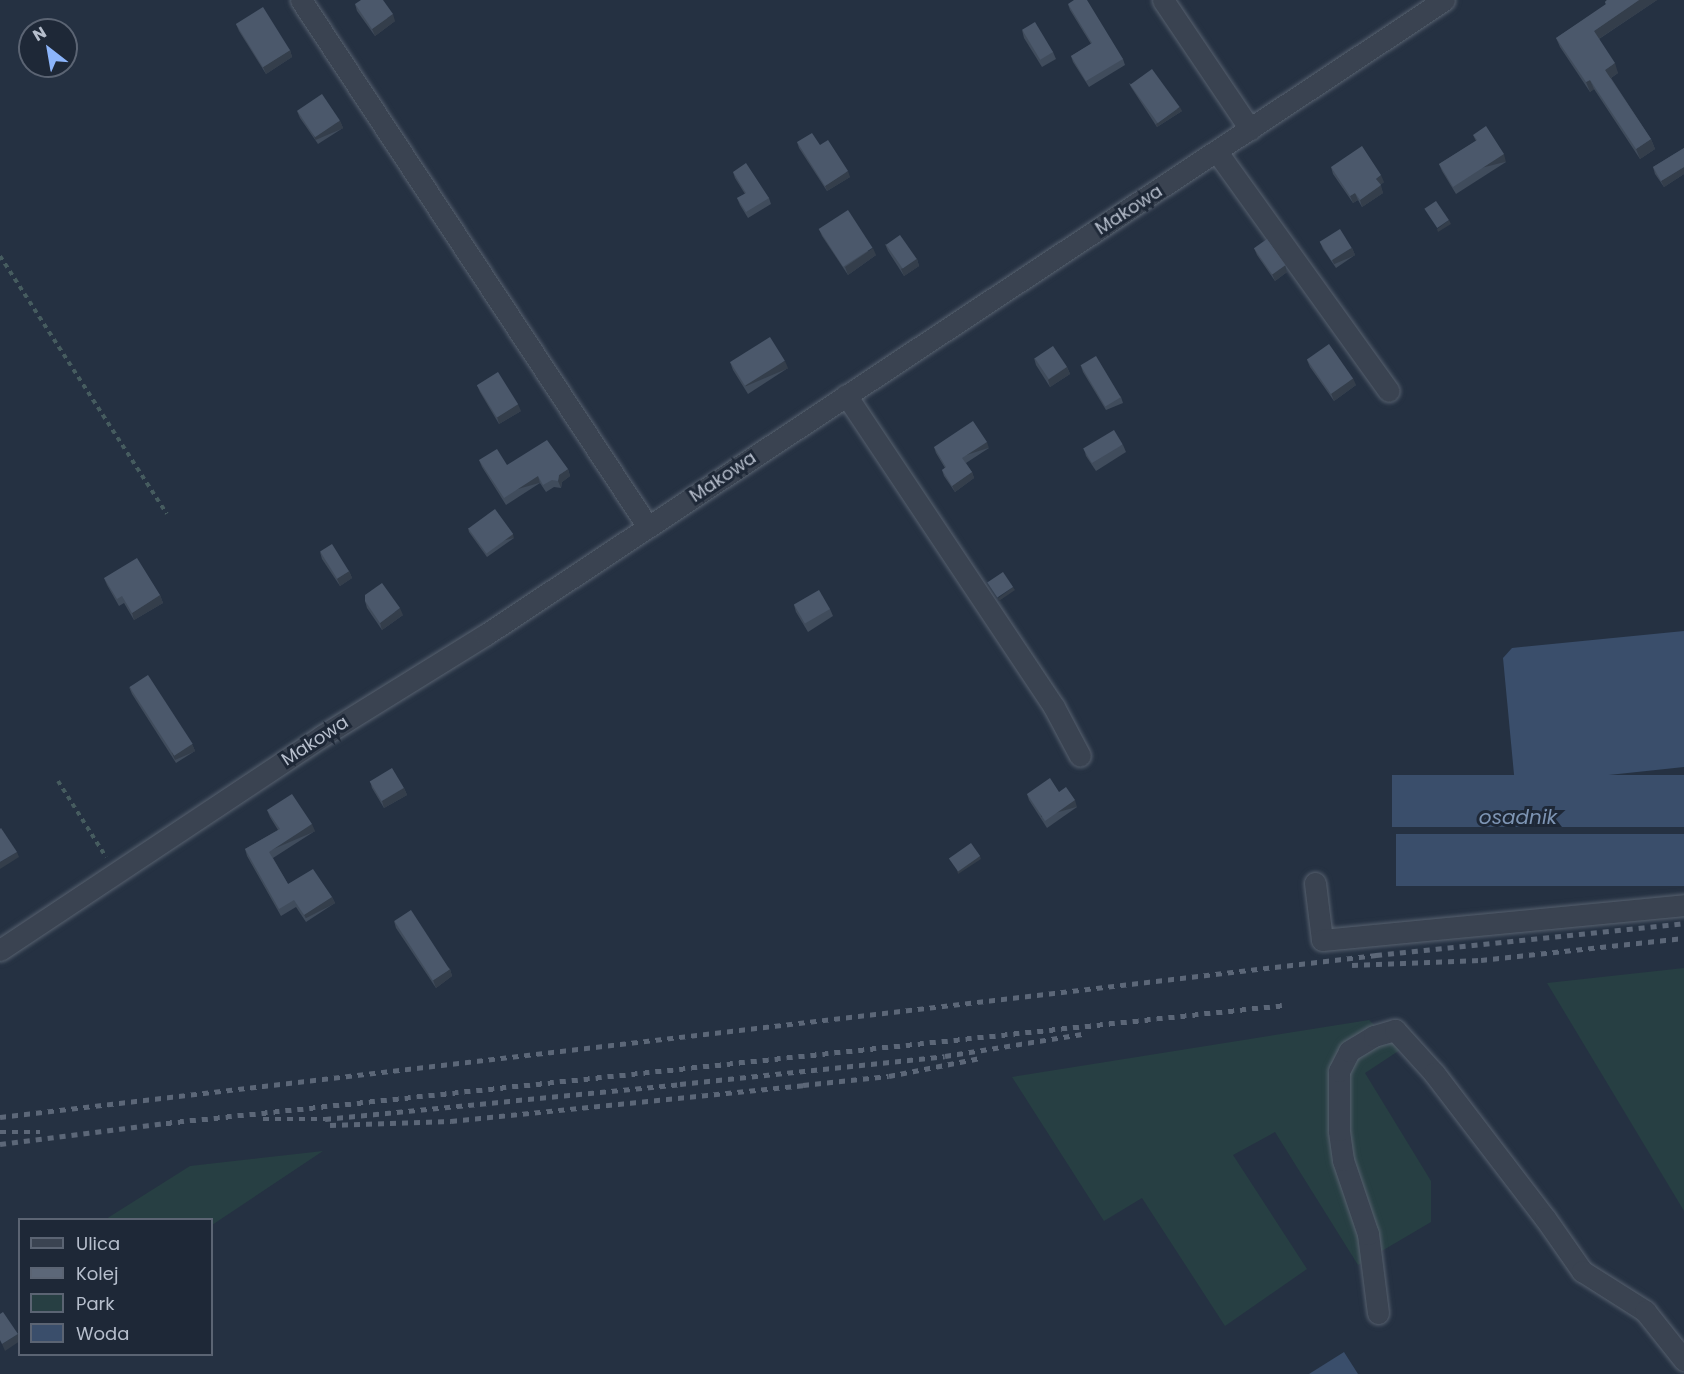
<!DOCTYPE html>
<style>
body{margin:0}
#map{position:relative;width:1684px;height:1374px;overflow:hidden;background:#253142;font-family:Poppins,sans-serif}
div>[style]{position:absolute}
[style*='--x']{left:calc(var(--x)*1px);top:calc(var(--y)*1px);width:calc(var(--w)*1px);rotate:calc(var(--a)*1deg)}
.green>*{inset:0;background:#273f43}
.water>*{inset:0;background:#3a4e6b;transform-origin:0 0}
.path>*{height:4px;margin-top:-2px;transform-origin:0;background:repeating-linear-gradient(90deg,#465c5f 0 4.5px,transparent 0 9px)}
.roads{filter:drop-shadow(0 0 2px #57616f) drop-shadow(0 0 2px #57616f)}
.minor>*{height:21px;margin:-10.5px;padding:0 10.5px;transform-origin:10.5px;border-radius:10.5px;background:#3a4351}
.rail>*{height:4.5px;margin-top:-2.25px;transform-origin:0;background:repeating-linear-gradient(90deg,#5c6778 0 6px,transparent 0 12px)}
.wall>*{inset:0;background:#404c5c}
.shaded-wall>*{inset:0;background:#343e4b;transform-origin:0 0}
.building>*{inset:0;background:#4b586b;transform-origin:0 0}
span{translate:-50% -50%;white-space:nowrap;text-align:center;line-height:1.15;-webkit-text-stroke:6px #1e2837;paint-order:stroke}
.street-label{font-size:18px;color:#b6becc}
.water-label{font-size:20px;color:#7d94b3;font-style:italic}
.legend{position:absolute;left:18px;top:1218px;width:195px;height:138px;box-sizing:border-box;background:#1e2837;border:2px solid #5b6473;margin:0;padding:8px 10px;list-style:none;font-size:18px;color:#b6becc}
.legend li{display:flex;align-items:center;gap:12px;height:30px}
.legend b{width:30px;border:2px solid #5b6473}
.north{position:absolute;left:18px;top:18px;width:60px;height:60px;box-sizing:border-box;background:#1e2837;border:2px solid #5b6473;border-radius:50%;rotate:329deg;font-size:16px;font-weight:700;line-height:24px;text-align:center;color:#b6becc}
.north::after{content:'';display:block;margin:auto;width:21px;height:27px;background:#8cb5fb;clip-path:polygon(50% 0,100% 100%,50% 72%,0 100%)}
</style>
<div id="map">
<div class="green">
<div style="clip-path:polygon(1684px 968px,1684px 1211px,1547px 983px)"></div>
<div style="clip-path:polygon(1369px 1020px,1400px 1050px,1365px 1073px,1431px 1181px,1431px 1222px,1358px 1265px,1275px 1132px,1233px 1155px,1307px 1269px,1225px 1326px,1142px 1198px,1104px 1221px,1012px 1077px)"></div>
<div style="clip-path:polygon(323px 1151px,212px 1225px,212px 1220px,106px 1219px,190px 1166px)"></div>
</div>
<div class="water">
<div style="clip-path:polygon(1684px 631px,1684px 767px,1515px 785px,1503px 658px,1512px 648px)"></div>
<div style="left:1684px;top:775px;width:52px;height:292px;rotate:90deg"></div>
<div style="left:1684px;top:834px;width:52px;height:288px;rotate:90deg"></div>
<div style="clip-path:polygon(1344px 1352px,1358px 1374px,1309px 1374px)"></div>
</div>
<div class="path">
<div style="--x:0;--y:256;--w:307;--a:57.1"></div>
<div style="--x:58;--y:781;--w:90;--a:57.7"></div>
</div>
<div class="roads">
<div class="minor">
<div style="--x:301;--y:0;--w:631;--a:56.64"></div>
<div style="--x:1163;--y:0;--w:156;--a:56"></div>
<div style="--x:1217;--y:152;--w:294;--a:54.3"></div>
<div style="--x:846;--y:395;--w:375;--a:56.3"></div>
<div style="--x:1054;--y:707;--w:55;--a:62"></div>
<div style="--x:1315;--y:883;--w:57;--a:83"></div>
<div style="--x:1322;--y:940;--w:364;--a:-5.5"></div>
<div style="--x:0;--y:950;--w:387;--a:-33.6"></div>
<div style="--x:322;--y:736;--w:192;--a:-31.8"></div>
<div style="--x:485;--y:635;--w:1150;--a:-33.51"></div>
<div style="--x:1378;--y:1313;--w:80;--a:-97.2"></div>
<div style="--x:1368;--y:1234;--w:78;--a:-108.7"></div>
<div style="--x:1343;--y:1160;--w:30;--a:-98"></div>
<div style="--x:1339;--y:1130;--w:59;--a:-90"></div>
<div style="--x:1339;--y:1071;--w:22;--a:-63"></div>
<div style="--x:1349;--y:1051;--w:29;--a:-31"></div>
<div style="--x:1374;--y:1036;--w:22;--a:-16"></div>
<div style="--x:1395;--y:1030;--w:58;--a:47.8"></div>
<div style="--x:1434;--y:1073;--w:183;--a:52.6"></div>
<div style="--x:1545;--y:1218;--w:65;--a:55.1"></div>
<div style="--x:1582;--y:1271;--w:75;--a:32.4"></div>
<div style="--x:1645;--y:1311;--w:63;--a:51.5"></div>
</div>
</div>
<div class="rail">
<div style="--x:1352;--y:965;--w:129;--a:-2.2"></div>
<div style="--x:1481;--y:960;--w:204;--a:-6.2"></div>
<div style="--x:0;--y:1117;--w:1386;--a:-6.71"></div>
<div style="--x:1376;--y:955;--w:310;--a:-5.9"></div>
<div style="--x:263;--y:1119;--w:62;--a:0"></div>
<div style="--x:325;--y:1119;--w:357;--a:-5.6"></div>
<div style="--x:680;--y:1084;--w:266;--a:-6"></div>
<div style="--x:945;--y:1056;--w:139;--a:-9.1"></div>
<div style="--x:330;--y:1125;--w:121;--a:-1.9"></div>
<div style="--x:451;--y:1121;--w:354;--a:-5.8"></div>
<div style="--x:803;--y:1085;--w:86;--a:-6"></div>
<div style="--x:889;--y:1076;--w:93;--a:-11.2"></div>
<div style="--x:0;--y:1132;--w:40;--a:0"></div>
<div style="--x:0;--y:1144;--w:167;--a:-7.2"></div>
<div style="--x:166;--y:1123;--w:1125;--a:-6.02"></div>
</div>
<div class="wall">
<div style="clip-path:polygon(1607px 0,1657px 0,1599px 39px,1618px 73px,1611px 78px,1651px 139px,1655px 149px,1640px 159px,1594px 89px,1590px 92px,1560px 47px,1556px 38px,1606px 5px,1605px 2px)"></div>
<div style="clip-path:polygon(355px 4px,395px 21px,375px 36px,357px 11px)"></div>
<div style="clip-path:polygon(1068px 4px,1123px 59px,1125px 65px,1089px 87px,1073px 62px,1071px 56px,1091px 44px,1070px 10px)"></div>
<div style="clip-path:polygon(236px 24px,290px 50px,292px 57px,266px 74px,239px 31px)"></div>
<div style="clip-path:polygon(1022px 30px,1053px 52px,1056px 59px,1042px 67px,1024px 38px)"></div>
<div style="clip-path:polygon(1129px 83px,1182px 111px,1157px 127px,1131px 87px)"></div>
<div style="clip-path:polygon(297px 111px,340px 121px,343px 128px,318px 144px,300px 118px)"></div>
<div style="clip-path:polygon(1473px 135px,1506px 162px,1456px 194px,1442px 171px,1439px 164px,1476px 141px)"></div>
<div style="clip-path:polygon(797px 142px,820px 145px,850px 177px,827px 191px,799px 148px)"></div>
<div style="clip-path:polygon(1684px 148px,1684px 174px,1664px 187px,1655px 174px,1653px 167px)"></div>
<div style="clip-path:polygon(1331px 167px,1384px 182px,1380px 185px,1383px 193px,1362px 207px,1358px 200px,1353px 203px,1333px 174px)"></div>
<div style="clip-path:polygon(733px 172px,769px 198px,771px 204px,748px 218px,740px 205px,737px 198px,745px 194px,735px 178px)"></div>
<div style="clip-path:polygon(819px 229px,876px 255px,848px 275px,822px 236px)"></div>
<div style="clip-path:polygon(1320px 242px,1352px 248px,1355px 255px,1336px 268px,1323px 249px)"></div>
<div style="clip-path:polygon(885px 244px,917px 259px,919px 266px,904px 276px,888px 251px)"></div>
<div style="clip-path:polygon(1254px 248px,1285px 265px,1287px 272px,1275px 281px,1257px 255px)"></div>
<div style="clip-path:polygon(1034px 358px,1067px 367px,1070px 374px,1050px 387px,1036px 365px)"></div>
<div style="clip-path:polygon(1307px 360px,1356px 385px,1334px 401px,1310px 367px)"></div>
<div style="clip-path:polygon(730px 362px,788px 368px,748px 394px,733px 370px)"></div>
<div style="clip-path:polygon(1081px 366px,1121px 397px,1123px 403px,1106px 410px,1083px 372px)"></div>
<div style="clip-path:polygon(477px 385px,521px 411px,499px 424px,480px 392px)"></div>
<div style="clip-path:polygon(1123px 445px,1126px 452px,1096px 471px,1086px 456px,1084px 449px)"></div>
<div style="clip-path:polygon(934px 447px,989px 448px,966px 463px,972px 472px,974px 478px,955px 492px,944px 476px,942px 470px,945px 468px,936px 453px)"></div>
<div style="clip-path:polygon(479px 460px,507px 465px,568px 469px,570px 476px,562px 482px,561px 488px,554px 487px,546px 492px,540px 483px,506px 505px,482px 467px)"></div>
<div style="clip-path:polygon(468px 528px,514px 538px,487px 557px,469px 532px)"></div>
<div style="clip-path:polygon(320px 552px,349px 571px,352px 578px,340px 586px,322px 559px)"></div>
<div style="clip-path:polygon(104px 578px,160px 595px,163px 603px,134px 620px,124px 603px,119px 606px,107px 585px)"></div>
<div style="clip-path:polygon(365px 601px,403px 615px,382px 630px,367px 608px)"></div>
<div style="clip-path:polygon(794px 605px,830px 609px,833px 616px,808px 632px,796px 612px)"></div>
<div style="clip-path:polygon(129px 687px,192px 744px,195px 751px,176px 763px,132px 694px)"></div>
<div style="clip-path:polygon(370px 781px,404px 788px,407px 795px,384px 808px,372px 788px)"></div>
<div style="clip-path:polygon(1059px 792px,1077px 807px,1047px 828px,1029px 800px,1027px 794px)"></div>
<div style="clip-path:polygon(267px 810px,315px 831px,273px 858px,288px 884px,332px 897px,335px 903px,306px 922px,296px 907px,281px 916px,247px 856px,245px 849px,278px 830px,270px 817px)"></div>
<div style="clip-path:polygon(394px 921px,450px 969px,452px 976px,436px 988px,396px 928px)"></div>
</div>
<div class="shaded-wall">
<div style="clip-path:polygon(1639px 0,1657px 0,1597px 40px,1594px 31px)"></div>
<div style="clip-path:polygon(393px 14px,395px 21px,375px 36px,372px 29px)"></div>
<div style="clip-path:polygon(290px 50px,292px 57px,266px 74px,263px 67px)"></div>
<div style="clip-path:polygon(1615px 63px,1618px 73px,1609px 79px,1605px 70px)"></div>
<div style="clip-path:polygon(1590px 80px,1594px 89px,1590px 92px,1586px 82px)"></div>
<div style="clip-path:polygon(1180px 107px,1182px 111px,1157px 127px,1156px 124px)"></div>
<div style="left:340px;top:121px;width:8px;height:30px;rotate:67deg"></div>
<div style="clip-path:polygon(1651px 139px,1655px 149px,1640px 159px,1636px 149px)"></div>
<div style="left:1504px;top:154px;width:8px;height:61px;rotate:76deg"></div>
<div style="clip-path:polygon(1684px 167px,1684px 174px,1664px 187px,1661px 181px)"></div>
<div style="clip-path:polygon(848px 171px,850px 177px,827px 191px,825px 186px)"></div>
<div style="clip-path:polygon(1381px 175px,1384px 182px,1379px 186px,1376px 179px)"></div>
<div style="clip-path:polygon(1381px 185px,1383px 193px,1362px 207px,1360px 200px)"></div>
<div style="clip-path:polygon(1355px 193px,1358px 200px,1353px 203px,1350px 196px)"></div>
<div style="clip-path:polygon(1449px 220px,1451px 224px,1438px 232px,1437px 229px)"></div>
<div style="clip-path:polygon(873px 248px,876px 255px,848px 275px,845px 267px)"></div>
<div style="left:1352px;top:248px;width:8px;height:23px;rotate:67deg"></div>
<div style="clip-path:polygon(917px 259px,919px 266px,904px 276px,901px 269px)"></div>
<div style="clip-path:polygon(1285px 265px,1287px 272px,1275px 281px,1272px 274px)"></div>
<div style="left:785px;top:361px;width:8px;height:46px;rotate:67deg"></div>
<div style="clip-path:polygon(1067px 367px,1070px 374px,1050px 387px,1048px 380px)"></div>
<div style="clip-path:polygon(1353px 378px,1356px 385px,1334px 401px,1331px 393px)"></div>
<div style="clip-path:polygon(518px 404px,521px 411px,499px 424px,497px 417px)"></div>
<div style="left:987px;top:442px;width:6px;height:30px;rotate:72deg"></div>
<div style="clip-path:polygon(568px 469px,570px 476px,562px 482px,561px 488px,558px 481px,559px 475px)"></div>
<div style="clip-path:polygon(972px 472px,974px 478px,955px 492px,952px 486px)"></div>
<div style="left:538px;top:476px;width:7px;height:40px;rotate:74deg"></div>
<div style="left:513px;top:534px;width:4px;height:33px;rotate:76deg"></div>
<div style="clip-path:polygon(349px 571px,352px 578px,340px 586px,337px 579px)"></div>
<div style="clip-path:polygon(1013px 587px,1015px 590px,999px 601px,998px 598px)"></div>
<div style="clip-path:polygon(160px 595px,163px 603px,134px 620px,132px 613px)"></div>
<div style="clip-path:polygon(400px 608px,403px 615px,382px 630px,380px 623px)"></div>
<div style="left:192px;top:744px;width:8px;height:22px;rotate:67deg"></div>
<div style="clip-path:polygon(404px 788px,407px 795px,384px 808px,382px 801px)"></div>
<div style="left:1075px;top:800px;width:7px;height:37px;rotate:74deg"></div>
<div style="left:312px;top:824px;width:8px;height:51px;rotate:67deg"></div>
<div style="clip-path:polygon(17px 852px,19px 857px,0 869px,0 862px)"></div>
<div style="clip-path:polygon(980px 856px,981px 859px,958px 874px,957px 870px)"></div>
<div style="left:332px;top:897px;width:7px;height:33px;rotate:63deg"></div>
<div style="clip-path:polygon(450px 969px,452px 976px,436px 988px,433px 980px)"></div>
<div style="clip-path:polygon(18px 1334px,20px 1341px,5px 1351px,2px 1344px)"></div>
</div>
<div class="building">
<div style="clip-path:polygon(361px 0,383px 0,393px 14px,372px 29px,355px 4px)"></div>
<div style="clip-path:polygon(1074px 0,1087px 0,1123px 59px,1086px 81px,1071px 56px,1092px 43px,1068px 4px)"></div>
<div style="clip-path:polygon(1607px 0,1639px 0,1594px 31px,1615px 63px,1605px 70px,1651px 139px,1636px 149px,1590px 80px,1586px 82px,1556px 38px,1606px 4px,1605px 2px)"></div>
<div style="left:263px;top:7px;width:51px;height:32px;rotate:58deg"></div>
<div style="left:1035px;top:22px;width:35px;height:15px;rotate:59deg"></div>
<div style="left:1152px;top:69px;width:47px;height:27px;rotate:54deg"></div>
<div style="left:322px;top:94px;width:32px;height:30px;rotate:56deg"></div>
<div style="clip-path:polygon(1486px 126px,1504px 154px,1453px 187px,1439px 164px,1477px 140px,1473px 135px)"></div>
<div style="clip-path:polygon(812px 133px,820px 145px,828px 140px,848px 171px,825px 186px,797px 142px)"></div>
<div style="clip-path:polygon(1362px 146px,1381px 175px,1376px 179px,1381px 185px,1360px 200px,1355px 193px,1350px 196px,1331px 167px)"></div>
<div style="clip-path:polygon(1684px 148px,1684px 167px,1661px 181px,1653px 167px)"></div>
<div style="clip-path:polygon(746px 163px,769px 198px,746px 212px,737px 198px,746px 193px,733px 172px)"></div>
<div style="left:1436px;top:201px;width:23px;height:14px;rotate:56deg"></div>
<div style="left:848px;top:210px;width:45px;height:35px;rotate:57deg"></div>
<div style="left:1340px;top:229px;width:22px;height:24px;rotate:58deg"></div>
<div style="left:900px;top:235px;width:29px;height:17px;rotate:55deg"></div>
<div style="left:1267px;top:239px;width:32px;height:16px;rotate:55deg"></div>
<div style="left:770px;top:337px;width:28px;height:47px;rotate:58deg"></div>
<div style="left:1329px;top:344px;width:42px;height:27px;rotate:55deg"></div>
<div style="left:1053px;top:346px;width:25px;height:22px;rotate:56deg"></div>
<div style="left:1096px;top:356px;width:48px;height:18px;rotate:59deg"></div>
<div style="left:498px;top:372px;width:38px;height:25px;rotate:58deg"></div>
<div style="clip-path:polygon(973px 421px,987px 442px,962px 458px,972px 472px,952px 486px,942px 470px,946px 467px,934px 447px)"></div>
<div style="left:1114px;top:430px;width:17px;height:36px;rotate:59deg"></div>
<div style="clip-path:polygon(547px 440px,568px 469px,559px 475px,558px 481px,552px 480px,543px 485px,538px 476px,504px 498px,479px 460px,497px 449px,507px 465px)"></div>
<div style="left:495px;top:509px;width:31px;height:33px;rotate:54deg"></div>
<div style="left:332px;top:544px;width:32px;height:14px;rotate:58deg"></div>
<div style="clip-path:polygon(137px 558px,160px 595px,132px 613px,122px 596px,117px 599px,104px 578px)"></div>
<div style="left:1003px;top:572px;width:18px;height:19px;rotate:56deg"></div>
<div style="clip-path:polygon(382px 583px,400px 608px,380px 623px,365px 601px,365px 595px)"></div>
<div style="left:819px;top:590px;width:22px;height:29px;rotate:60deg"></div>
<div style="left:148px;top:675px;width:82px;height:22px;rotate:57deg"></div>
<div style="left:392px;top:768px;width:23px;height:26px;rotate:59deg"></div>
<div style="clip-path:polygon(1050px 778px,1059px 792px,1066px 787px,1075px 800px,1045px 821px,1027px 794px)"></div>
<div style="clip-path:polygon(292px 794px,312px 824px,269px 852px,288px 884px,313px 869px,332px 897px,304px 915px,294px 900px,279px 909px,245px 849px,280px 829px,267px 810px)"></div>
<div style="clip-path:polygon(1px 828px,17px 852px,0 862px,0 829px)"></div>
<div style="left:971px;top:843px;width:16px;height:27px;rotate:55deg"></div>
<div style="left:411px;top:910px;width:71px;height:20px;rotate:57deg"></div>
<div style="clip-path:polygon(3px 1312px,18px 1334px,2px 1344px,0 1340px,0 1314px)"></div>
</div>
<div class="street-label">
<span style="left:1129px;top:210px;rotate:-33deg">Makowa</span>
<span style="left:723px;top:477px;rotate:-34deg">Makowa</span>
<span style="left:315px;top:741px;rotate:-33deg">Makowa</span>
</div>
<div class="water-label">
<span style="left:1518px;top:817px">osadnik</span>
</div>
<ul class="legend">
<li><b style="height:8px;background:#3a4351"></b>Ulica</li>
<li><b style="height:8px;background:#5c6778"></b>Kolej</li>
<li><b style="height:16px;background:#273f43"></b>Park</li>
<li><b style="height:16px;background:#3a4e6b"></b>Woda</li>
</ul>
<div class="north">N</div>
</div>
